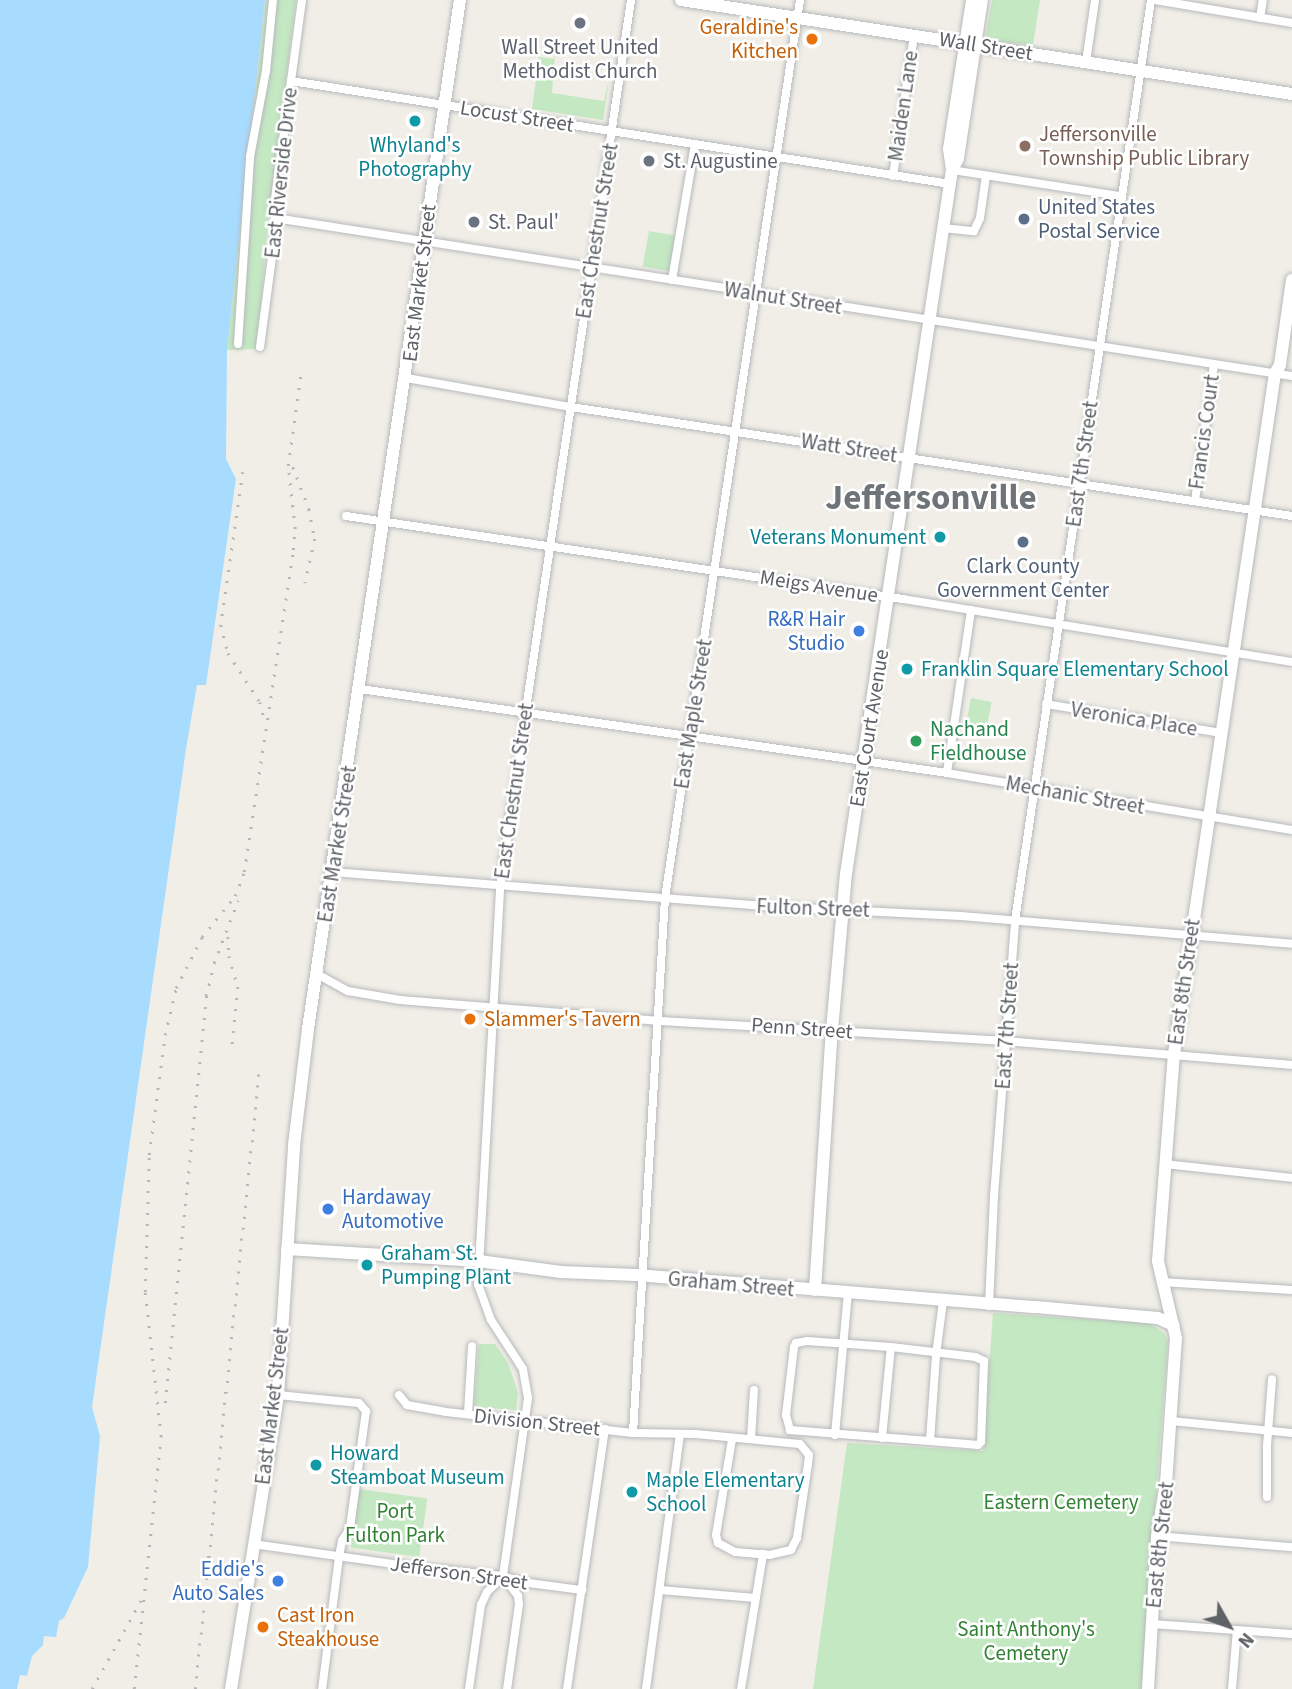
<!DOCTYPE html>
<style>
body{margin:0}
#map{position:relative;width:1292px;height:1689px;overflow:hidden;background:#f0eee6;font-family:"Source Sans 3",sans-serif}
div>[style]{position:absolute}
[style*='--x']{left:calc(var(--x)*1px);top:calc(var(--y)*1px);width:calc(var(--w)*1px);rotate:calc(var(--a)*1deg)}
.green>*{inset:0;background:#c4e8c2;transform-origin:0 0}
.water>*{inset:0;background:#a8dcff}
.roads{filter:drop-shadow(0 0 2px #b7b9bd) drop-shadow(0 0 2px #b7b9bd)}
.street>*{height:8px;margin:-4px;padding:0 4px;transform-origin:4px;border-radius:4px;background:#fff}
.secondary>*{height:12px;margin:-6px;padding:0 6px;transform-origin:6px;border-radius:6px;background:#fff}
.rail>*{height:2.5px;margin-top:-1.25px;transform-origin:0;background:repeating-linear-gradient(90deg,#b5b6b7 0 2px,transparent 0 11px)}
.dots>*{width:19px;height:19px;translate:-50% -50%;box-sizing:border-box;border:4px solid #fff;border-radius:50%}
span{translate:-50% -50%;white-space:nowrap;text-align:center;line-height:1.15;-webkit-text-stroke:5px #fff;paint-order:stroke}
.food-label{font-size:21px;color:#c56008}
.right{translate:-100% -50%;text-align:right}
.left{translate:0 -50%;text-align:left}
.street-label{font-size:21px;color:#5e6267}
.worship-label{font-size:21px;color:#5b616d}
.education-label{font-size:21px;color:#785e54}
.culture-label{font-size:21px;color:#0d838f}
.service-label{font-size:21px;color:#4e5e75}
.shop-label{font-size:21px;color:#366cbe}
.leisure-label{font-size:21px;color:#27864d}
.park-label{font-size:21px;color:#318232}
.town-label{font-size:35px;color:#6f7479;font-weight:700}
.north{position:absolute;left:1194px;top:1591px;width:70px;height:70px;-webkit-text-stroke:5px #fff;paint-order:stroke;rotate:130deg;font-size:19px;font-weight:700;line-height:28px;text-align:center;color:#5e6267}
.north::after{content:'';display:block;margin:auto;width:24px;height:32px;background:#5e6267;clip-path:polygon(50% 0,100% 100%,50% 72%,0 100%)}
</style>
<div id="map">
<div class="green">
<div style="clip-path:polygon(265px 0,296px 0,269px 210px,257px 349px,227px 350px)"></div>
<div style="clip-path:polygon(992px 0,1040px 0,1033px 45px,985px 40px)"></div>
<div style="clip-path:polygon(555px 55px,552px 93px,604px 101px,609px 79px,603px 120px,532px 109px,539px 57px,554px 59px)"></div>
<div style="left:649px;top:231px;width:28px;height:36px;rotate:10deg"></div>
<div style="left:971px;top:698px;width:21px;height:26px;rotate:11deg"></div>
<div style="clip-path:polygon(993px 1313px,1149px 1323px,1164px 1333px,1168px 1341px,1141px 1689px,813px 1689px,847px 1443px,983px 1451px)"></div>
<div style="clip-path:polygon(479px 1344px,495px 1344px,508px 1363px,518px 1393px,516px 1410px,474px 1407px)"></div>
<div style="left:359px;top:1489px;width:69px;height:59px;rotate:8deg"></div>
</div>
<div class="water">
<div style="clip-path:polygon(0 0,265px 0,227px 350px,226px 459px,236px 479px,206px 685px,197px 685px,186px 749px,92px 1407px,100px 1436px,88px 1567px,64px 1618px,59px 1621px,56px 1637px,44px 1636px,43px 1645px,32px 1656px,27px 1676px,20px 1675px,17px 1689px,0 1689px)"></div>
</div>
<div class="roads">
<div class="street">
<div style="--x:1155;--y:0;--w:139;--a:9.5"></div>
<div style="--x:1260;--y:18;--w:18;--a:-81"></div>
<div style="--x:1086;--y:62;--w:63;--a:-81.7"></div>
<div style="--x:291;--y:81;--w:667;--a:8.88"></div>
<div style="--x:952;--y:170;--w:170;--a:8.8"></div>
<div style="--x:893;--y:176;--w:143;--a:-81.5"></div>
<div style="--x:275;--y:218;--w:1029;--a:8.83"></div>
<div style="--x:943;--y:228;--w:31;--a:6"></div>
<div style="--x:974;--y:231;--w:14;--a:-65"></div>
<div style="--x:980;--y:218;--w:42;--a:-81.9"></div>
<div style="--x:672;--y:280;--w:138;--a:-80.4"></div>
<div style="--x:238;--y:344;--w:187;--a:-86.3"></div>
<div style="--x:250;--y:157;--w:87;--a:-79.5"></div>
<div style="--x:266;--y:71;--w:71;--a:-84.4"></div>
<div style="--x:260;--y:347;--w:121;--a:-82.4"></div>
<div style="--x:276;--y:227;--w:20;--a:-96"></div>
<div style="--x:274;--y:207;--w:209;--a:-82.3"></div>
<div style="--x:406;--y:378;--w:168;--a:10"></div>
<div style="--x:571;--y:407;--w:729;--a:8.6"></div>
<div style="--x:1195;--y:501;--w:138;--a:-82.1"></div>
<div style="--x:346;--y:516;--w:563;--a:8.48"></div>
<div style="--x:903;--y:599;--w:394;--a:9.2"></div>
<div style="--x:360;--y:689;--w:593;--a:8.14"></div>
<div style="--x:947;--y:773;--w:350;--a:9.4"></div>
<div style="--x:1046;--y:704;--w:177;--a:9.4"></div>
<div style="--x:947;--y:773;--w:165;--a:-81.6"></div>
<div style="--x:333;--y:872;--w:429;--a:4.5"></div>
<div style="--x:761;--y:906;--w:200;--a:2.9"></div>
<div style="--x:961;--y:916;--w:332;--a:4.8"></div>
<div style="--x:317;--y:974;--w:35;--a:29"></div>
<div style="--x:348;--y:991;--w:53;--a:9.8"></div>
<div style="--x:400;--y:1000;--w:261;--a:4.6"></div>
<div style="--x:660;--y:1021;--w:347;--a:3.3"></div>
<div style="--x:1006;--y:1041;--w:287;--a:4.8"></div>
<div style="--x:1164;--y:1164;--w:129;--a:6.2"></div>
<div style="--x:1161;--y:1282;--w:131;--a:3.5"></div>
<div style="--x:989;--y:1306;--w:110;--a:-87.4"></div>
<div style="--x:994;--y:1196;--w:276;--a:-85.6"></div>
<div style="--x:1015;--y:921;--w:931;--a:-81.6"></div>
<div style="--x:807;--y:1341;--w:84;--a:4.1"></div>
<div style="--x:891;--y:1347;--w:85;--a:6.8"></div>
<div style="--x:975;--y:1357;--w:10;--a:24"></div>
<div style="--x:984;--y:1361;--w:81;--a:92.1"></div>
<div style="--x:981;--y:1442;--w:4;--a:135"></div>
<div style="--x:978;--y:1445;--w:11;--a:-175"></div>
<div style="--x:967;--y:1444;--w:178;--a:-175.5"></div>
<div style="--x:790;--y:1430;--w:16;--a:-105"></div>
<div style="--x:786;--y:1415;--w:68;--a:-83.3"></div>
<div style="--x:794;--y:1347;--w:4;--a:-63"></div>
<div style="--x:796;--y:1343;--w:11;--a:-10"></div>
<div style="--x:278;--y:1395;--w:81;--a:5.6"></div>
<div style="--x:359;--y:1403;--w:11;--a:49"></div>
<div style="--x:366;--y:1411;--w:118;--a:97.8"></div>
<div style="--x:350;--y:1528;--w:15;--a:122"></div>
<div style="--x:342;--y:1541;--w:16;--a:101"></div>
<div style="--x:339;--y:1557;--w:133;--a:97.3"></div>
<div style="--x:399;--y:1395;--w:13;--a:51"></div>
<div style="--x:407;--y:1405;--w:40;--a:10"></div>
<div style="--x:446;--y:1412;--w:188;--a:6.4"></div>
<div style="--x:633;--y:1433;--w:63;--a:0.9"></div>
<div style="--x:696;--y:1434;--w:104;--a:5.5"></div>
<div style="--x:800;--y:1444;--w:14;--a:51"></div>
<div style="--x:809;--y:1455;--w:9;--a:96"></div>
<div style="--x:808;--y:1464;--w:75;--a:98.5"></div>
<div style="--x:797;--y:1538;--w:13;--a:117"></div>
<div style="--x:791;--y:1550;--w:22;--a:167"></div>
<div style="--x:770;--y:1555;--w:35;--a:-175"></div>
<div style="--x:735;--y:1552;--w:19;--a:-152"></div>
<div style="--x:718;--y:1543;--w:8;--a:-104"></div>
<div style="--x:716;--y:1535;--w:97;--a:-80.5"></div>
<div style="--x:468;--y:1414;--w:68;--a:-86.6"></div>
<div style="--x:1171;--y:1421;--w:122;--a:5.7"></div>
<div style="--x:633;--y:1433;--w:536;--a:-86.58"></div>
<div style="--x:665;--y:898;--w:908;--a:-81.45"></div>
<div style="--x:835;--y:1435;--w:143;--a:-84.8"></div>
<div style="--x:882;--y:1438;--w:91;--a:-84.4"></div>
<div style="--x:751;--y:1439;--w:49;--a:-86.5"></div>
<div style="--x:930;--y:1441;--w:86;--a:-86"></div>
<div style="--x:936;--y:1355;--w:54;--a:-82.6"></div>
<div style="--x:1267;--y:1497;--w:51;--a:-90"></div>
<div style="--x:1267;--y:1446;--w:67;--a:-85.7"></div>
<div style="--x:1157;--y:1536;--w:135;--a:4.7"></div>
<div style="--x:253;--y:1544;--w:171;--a:8.1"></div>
<div style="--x:422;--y:1568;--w:81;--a:5.6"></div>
<div style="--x:503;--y:1576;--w:19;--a:18"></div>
<div style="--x:521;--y:1582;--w:62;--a:7.5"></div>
<div style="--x:503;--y:1576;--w:180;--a:-82"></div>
<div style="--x:528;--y:1398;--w:29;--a:-100"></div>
<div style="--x:523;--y:1369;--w:59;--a:-123.1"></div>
<div style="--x:491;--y:1320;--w:38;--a:-110"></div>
<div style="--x:478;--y:1284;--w:400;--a:-86.8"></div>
<div style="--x:500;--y:885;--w:895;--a:-81.58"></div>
<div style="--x:503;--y:1576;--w:25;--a:53"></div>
<div style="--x:518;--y:1596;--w:8;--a:83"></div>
<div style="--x:519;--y:1604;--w:86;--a:98"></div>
<div style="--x:660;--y:1590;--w:96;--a:4.8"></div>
<div style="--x:1152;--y:1624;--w:140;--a:4.1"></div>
<div style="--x:469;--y:1689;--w:85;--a:-81.9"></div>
<div style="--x:481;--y:1605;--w:14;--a:-65"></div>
<div style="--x:487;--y:1592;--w:23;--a:-45"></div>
<div style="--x:567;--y:1689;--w:263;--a:-81.7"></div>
<div style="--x:646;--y:1689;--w:256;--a:-82.4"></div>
<div style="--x:741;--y:1689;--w:137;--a:-80.7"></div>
<div style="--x:1232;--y:1689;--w:59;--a:-85.2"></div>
</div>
<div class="secondary">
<div style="--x:681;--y:0;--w:618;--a:8.75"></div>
<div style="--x:952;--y:170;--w:13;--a:-63"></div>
<div style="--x:958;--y:158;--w:160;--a:-81.4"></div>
<div style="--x:287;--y:1249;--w:192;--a:3.6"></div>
<div style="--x:479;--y:1261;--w:83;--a:7.6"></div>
<div style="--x:561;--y:1272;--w:75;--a:2.3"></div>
<div style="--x:636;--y:1275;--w:401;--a:4.6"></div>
<div style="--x:1036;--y:1307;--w:122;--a:5.2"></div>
<div style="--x:1158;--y:1318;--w:17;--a:25"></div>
<div style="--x:815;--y:1290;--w:261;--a:-86.3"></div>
<div style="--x:832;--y:1030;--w:157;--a:-84.9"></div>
<div style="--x:846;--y:874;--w:712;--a:-81.44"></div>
<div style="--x:952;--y:170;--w:21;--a:-98"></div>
<div style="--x:949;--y:149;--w:151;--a:-81.2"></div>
<div style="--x:231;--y:1689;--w:298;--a:-80.9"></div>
<div style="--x:278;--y:1395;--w:251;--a:-86.3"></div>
<div style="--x:294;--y:1145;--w:117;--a:-83.1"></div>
<div style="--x:308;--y:1029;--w:1040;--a:-81.6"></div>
<div style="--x:1148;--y:1689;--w:153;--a:-86.6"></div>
<div style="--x:1157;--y:1536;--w:53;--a:-80.2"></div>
<div style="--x:1166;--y:1484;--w:146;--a:-86.1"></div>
<div style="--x:1176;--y:1338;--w:79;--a:-103.2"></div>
<div style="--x:1158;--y:1261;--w:208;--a:-85.6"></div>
<div style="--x:1174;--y:1054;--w:688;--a:-81.56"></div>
<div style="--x:1275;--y:373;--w:9;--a:-58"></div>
<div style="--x:1280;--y:365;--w:86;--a:-82"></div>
</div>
</div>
<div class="rail">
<div style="--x:293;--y:467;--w:45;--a:69.1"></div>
<div style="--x:309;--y:509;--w:31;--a:79"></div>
<div style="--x:315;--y:539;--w:45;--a:102.8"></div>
<div style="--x:243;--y:472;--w:155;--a:98.2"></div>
<div style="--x:221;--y:625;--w:29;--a:76"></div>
<div style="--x:228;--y:653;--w:59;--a:56.9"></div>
<div style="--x:260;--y:702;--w:21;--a:76"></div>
<div style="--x:228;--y:937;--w:19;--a:87"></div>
<div style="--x:229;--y:956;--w:32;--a:74"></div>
<div style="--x:238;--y:987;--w:60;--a:95.7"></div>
<div style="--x:165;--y:1403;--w:409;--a:-84.2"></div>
<div style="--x:206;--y:996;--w:34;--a:-76"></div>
<div style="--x:214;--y:963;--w:67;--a:-69.1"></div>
<div style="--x:92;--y:1689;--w:102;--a:-61.2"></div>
<div style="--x:134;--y:1689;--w:253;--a:-83.9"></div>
<div style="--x:161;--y:1437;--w:146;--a:-96.3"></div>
<div style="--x:145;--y:1292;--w:137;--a:-88.3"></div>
<div style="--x:149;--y:1155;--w:121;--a:-82.4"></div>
<div style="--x:165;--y:1035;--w:48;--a:-76.8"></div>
<div style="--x:176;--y:988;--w:57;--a:-63"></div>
<div style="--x:202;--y:937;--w:53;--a:-51.2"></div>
<div style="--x:235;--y:896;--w:26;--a:-69"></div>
<div style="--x:244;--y:872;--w:326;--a:-81.3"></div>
<div style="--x:293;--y:550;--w:21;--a:-85"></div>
<div style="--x:295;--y:529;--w:63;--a:-96.3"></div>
<div style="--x:288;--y:466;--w:95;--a:-82.1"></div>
<div style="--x:195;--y:1689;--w:620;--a:-84.08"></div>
</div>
<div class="dots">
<div style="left:580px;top:23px;background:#6b7280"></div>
<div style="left:812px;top:39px;background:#e8710a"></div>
<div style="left:415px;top:121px;background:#0f9aa8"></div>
<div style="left:1025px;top:146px;background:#8d6e63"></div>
<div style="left:649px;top:161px;background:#6b7280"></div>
<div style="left:1024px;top:219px;background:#5c6f8a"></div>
<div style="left:474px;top:222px;background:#6b7280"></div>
<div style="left:940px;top:537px;background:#0f9aa8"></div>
<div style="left:1023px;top:542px;background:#5c6f8a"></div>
<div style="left:859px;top:631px;background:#3f7fe0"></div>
<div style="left:907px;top:669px;background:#0f9aa8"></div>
<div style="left:916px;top:741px;background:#2e9e5b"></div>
<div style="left:470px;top:1019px;background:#e8710a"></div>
<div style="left:328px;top:1209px;background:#3f7fe0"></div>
<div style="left:367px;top:1265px;background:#0f9aa8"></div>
<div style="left:316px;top:1465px;background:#0f9aa8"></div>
<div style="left:632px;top:1492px;background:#0f9aa8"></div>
<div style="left:278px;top:1581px;background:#3f7fe0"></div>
<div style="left:263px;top:1627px;background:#e8710a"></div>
</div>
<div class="food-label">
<span class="right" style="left:798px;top:39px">Geraldine's<br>Kitchen</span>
<span class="left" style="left:484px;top:1019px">Slammer's Tavern</span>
<span class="left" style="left:277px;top:1627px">Cast Iron<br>Steakhouse</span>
</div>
<div class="street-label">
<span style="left:986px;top:46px;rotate:9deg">Wall Street</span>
<span style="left:903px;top:106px;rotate:-82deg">Maiden Lane</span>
<span style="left:517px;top:116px;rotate:9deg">Locust Street</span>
<span style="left:281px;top:173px;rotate:-84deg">East Riverside Drive</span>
<span style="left:597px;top:231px;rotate:-81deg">East Chestnut Street</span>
<span style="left:419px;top:283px;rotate:-83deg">East Market Street</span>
<span style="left:783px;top:298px;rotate:9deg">Walnut Street</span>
<span style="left:1204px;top:432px;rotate:-82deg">Francis Court</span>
<span style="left:849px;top:448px;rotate:9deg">Watt Street</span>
<span style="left:1082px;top:464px;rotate:-82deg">East 7th Street</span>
<span style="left:819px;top:586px;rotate:9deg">Meigs Avenue</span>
<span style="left:693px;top:714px;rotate:-81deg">East Maple Street</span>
<span style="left:1134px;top:719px;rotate:9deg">Veronica Place</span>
<span style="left:869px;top:728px;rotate:-81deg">East Court Avenue</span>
<span style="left:514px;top:791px;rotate:-82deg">East Chestnut Street</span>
<span style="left:1075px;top:795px;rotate:10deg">Mechanic Street</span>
<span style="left:337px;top:844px;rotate:-81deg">East Market Street</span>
<span style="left:813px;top:908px;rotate:2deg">Fulton Street</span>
<span style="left:1184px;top:982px;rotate:-82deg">East 8th Street</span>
<span style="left:1007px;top:1026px;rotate:-86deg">East 7th Street</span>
<span style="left:802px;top:1028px;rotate:4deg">Penn Street</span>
<span style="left:731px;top:1284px;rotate:5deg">Graham Street</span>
<span style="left:272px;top:1406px;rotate:-83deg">East Market Street</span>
<span style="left:537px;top:1422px;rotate:6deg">Division Street</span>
<span style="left:1160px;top:1545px;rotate:-84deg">East 8th Street</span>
<span style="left:459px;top:1573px;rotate:8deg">Jefferson Street</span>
</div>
<div class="worship-label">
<span style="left:580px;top:59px">Wall Street United<br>Methodist Church</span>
<span class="left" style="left:663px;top:161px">St. Augustine</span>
<span class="left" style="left:488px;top:222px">St. Paul'</span>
</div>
<div class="education-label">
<span class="left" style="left:1039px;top:146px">Jeffersonville<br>Township Public Library</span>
</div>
<div class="culture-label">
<span style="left:415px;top:157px">Whyland's<br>Photography</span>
<span class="right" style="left:926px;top:537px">Veterans Monument</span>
<span class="left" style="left:921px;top:669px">Franklin Square Elementary School</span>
<span class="left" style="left:381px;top:1265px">Graham St.<br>Pumping Plant</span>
<span class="left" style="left:330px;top:1465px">Howard<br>Steamboat Museum</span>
<span class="left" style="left:646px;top:1492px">Maple Elementary<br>School</span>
</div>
<div class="service-label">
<span class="left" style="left:1038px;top:219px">United States<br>Postal Service</span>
<span style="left:1023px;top:578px">Clark County<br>Government Center</span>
</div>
<div class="shop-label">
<span class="right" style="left:845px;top:631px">R&amp;R Hair<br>Studio</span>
<span class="left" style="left:342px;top:1209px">Hardaway<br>Automotive</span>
<span class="right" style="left:264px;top:1581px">Eddie's<br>Auto Sales</span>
</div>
<div class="leisure-label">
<span class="left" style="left:930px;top:741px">Nachand<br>Fieldhouse</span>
</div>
<div class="park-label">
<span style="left:1061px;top:1502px">Eastern Cemetery</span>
<span style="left:395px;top:1523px">Port<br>Fulton Park</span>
<span style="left:1026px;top:1641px">Saint Anthony's<br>Cemetery</span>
</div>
<div class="town-label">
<span style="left:931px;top:498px">Jeffersonville</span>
</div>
<div class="north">N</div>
</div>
